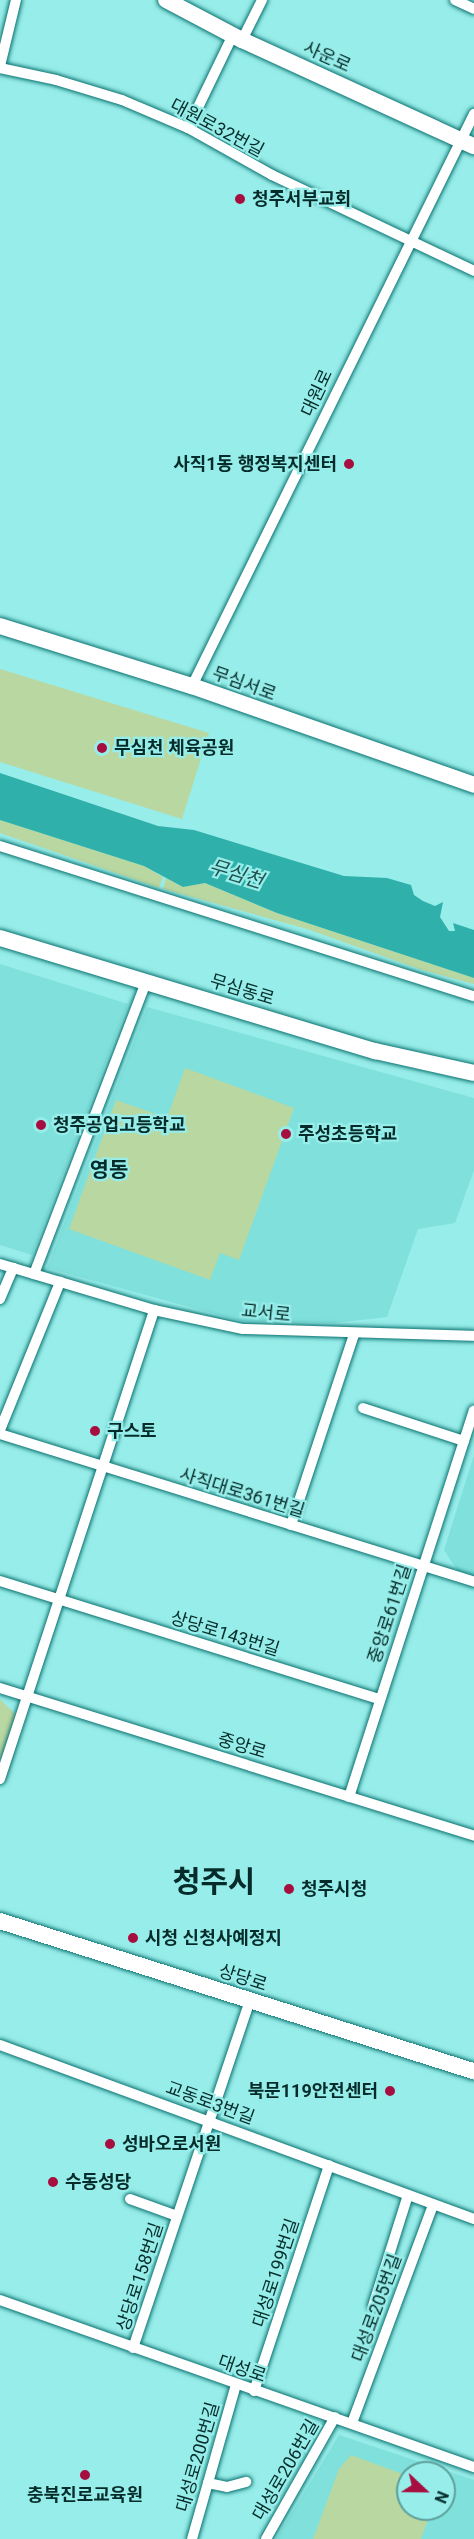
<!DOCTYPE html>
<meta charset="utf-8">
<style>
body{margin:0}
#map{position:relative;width:474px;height:2539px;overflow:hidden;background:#97ede9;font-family:Roboto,"Noto Sans KR",sans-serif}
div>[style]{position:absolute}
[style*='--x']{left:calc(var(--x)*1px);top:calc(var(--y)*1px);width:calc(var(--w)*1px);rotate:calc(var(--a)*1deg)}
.built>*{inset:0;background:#7fe0dc}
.green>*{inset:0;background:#b9d7a1}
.water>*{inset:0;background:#30b0ab}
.roads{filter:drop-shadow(0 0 2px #0a7270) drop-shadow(0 0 2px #0a7270)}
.street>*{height:10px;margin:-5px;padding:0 5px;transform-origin:5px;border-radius:5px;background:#fff}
.secondary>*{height:16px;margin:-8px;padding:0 8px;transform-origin:8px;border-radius:8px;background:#fff}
.dots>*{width:16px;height:16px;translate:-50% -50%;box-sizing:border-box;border:3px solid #97ede9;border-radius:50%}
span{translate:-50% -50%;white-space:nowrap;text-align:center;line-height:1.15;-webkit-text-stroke:4.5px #97ede9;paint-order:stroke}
.street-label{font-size:18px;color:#052c2a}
.poi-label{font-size:18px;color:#052c2a;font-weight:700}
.left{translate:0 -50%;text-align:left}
.right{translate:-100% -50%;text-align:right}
.water-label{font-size:20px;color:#1f5351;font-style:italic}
.quarter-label{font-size:21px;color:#052c2a;font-weight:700}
.town-label{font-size:30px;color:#052c2a;font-weight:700}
.north{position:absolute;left:396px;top:2461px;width:60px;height:60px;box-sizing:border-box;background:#97ede9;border:2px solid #5da09d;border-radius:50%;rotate:112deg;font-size:16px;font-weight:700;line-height:24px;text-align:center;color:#052c2a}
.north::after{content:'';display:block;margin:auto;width:21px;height:27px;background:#a60e3f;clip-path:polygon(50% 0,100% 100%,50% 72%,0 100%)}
</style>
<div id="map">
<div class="built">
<div style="clip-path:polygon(0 964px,128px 1004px,32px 1255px,0 1245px)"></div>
<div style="clip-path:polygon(147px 1007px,474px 1098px,474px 1170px,455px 1223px,418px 1229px,387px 1317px,333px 1323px,241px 1321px,47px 1268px)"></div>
<div style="clip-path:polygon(474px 1455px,474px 1576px,457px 1570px,444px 1550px)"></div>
<div style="clip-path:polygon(evenodd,339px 2435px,474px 2480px,474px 2539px,276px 2539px,339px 2435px,408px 2473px,444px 2473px,444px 2509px,408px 2509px,408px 2473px)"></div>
</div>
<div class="green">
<div style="clip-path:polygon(0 669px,209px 733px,182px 819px,0 762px)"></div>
<div style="clip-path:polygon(0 820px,144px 866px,163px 877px,159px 888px,0 833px)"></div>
<div style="clip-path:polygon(166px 878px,183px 887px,205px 883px,277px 913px,474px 978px,474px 984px,422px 970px,307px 929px,163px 889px)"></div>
<div style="clip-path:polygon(185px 1068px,294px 1108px,239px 1260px,220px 1253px,210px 1280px,69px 1229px,116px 1100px,167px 1118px)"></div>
<div style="clip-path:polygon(0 1699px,16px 1715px,0 1761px)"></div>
<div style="clip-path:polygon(351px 2455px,408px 2476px,408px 2509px,432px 2509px,421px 2539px,313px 2539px,339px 2469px)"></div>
</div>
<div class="water">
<div style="clip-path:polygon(0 773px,158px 826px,194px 830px,344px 876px,387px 878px,411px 885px,414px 895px,423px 901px,435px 906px,443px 902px,440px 917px,449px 931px,455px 931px,453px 923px,474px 930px,474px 978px,277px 913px,205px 883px,183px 887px,144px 866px,0 820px)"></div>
</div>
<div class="roads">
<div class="street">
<div style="--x:455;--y:0;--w:21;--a:25"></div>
<div style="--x:242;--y:40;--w:45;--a:-63.4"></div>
<div style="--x:0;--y:66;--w:68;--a:-76.4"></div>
<div style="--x:0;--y:68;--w:57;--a:12.1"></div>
<div style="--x:56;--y:80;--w:69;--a:16.9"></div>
<div style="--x:122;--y:100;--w:72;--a:23"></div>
<div style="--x:188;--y:128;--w:96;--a:29.2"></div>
<div style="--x:272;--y:175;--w:224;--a:25.4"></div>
<div style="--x:188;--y:128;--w:103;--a:-64.2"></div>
<div style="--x:192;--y:686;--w:638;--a:-63.76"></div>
<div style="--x:0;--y:846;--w:497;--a:17.6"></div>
<div style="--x:0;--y:1264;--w:161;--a:16.6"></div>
<div style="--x:154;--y:1310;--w:91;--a:12.1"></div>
<div style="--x:243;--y:1329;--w:231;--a:1.7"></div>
<div style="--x:34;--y:1274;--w:313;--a:-69"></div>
<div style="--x:0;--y:1299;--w:34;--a:-67"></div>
<div style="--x:363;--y:1408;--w:106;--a:18.1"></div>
<div style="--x:0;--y:1430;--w:160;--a:-67.9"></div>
<div style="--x:0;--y:1434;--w:497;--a:17.3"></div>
<div style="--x:291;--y:1525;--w:200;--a:-71.7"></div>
<div style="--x:0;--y:1581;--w:398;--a:17.3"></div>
<div style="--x:0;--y:1688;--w:497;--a:17.3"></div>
<div style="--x:0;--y:1779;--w:494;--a:-71.8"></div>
<div style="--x:349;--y:1797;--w:406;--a:-72.1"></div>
<div style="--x:0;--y:2045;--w:505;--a:20.16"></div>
<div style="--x:130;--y:2199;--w:50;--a:19.9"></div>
<div style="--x:0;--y:2300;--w:503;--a:19.41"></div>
<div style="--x:373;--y:2306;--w:116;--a:-72.5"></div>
<div style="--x:133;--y:2348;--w:367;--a:-71.4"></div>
<div style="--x:254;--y:2391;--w:238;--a:-71.6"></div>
<div style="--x:352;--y:2423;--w:233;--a:-69.6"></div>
<div style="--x:208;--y:2483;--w:19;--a:12"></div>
<div style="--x:227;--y:2487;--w:20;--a:-15"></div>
<div style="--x:192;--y:2539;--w:160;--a:-74.1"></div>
<div style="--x:266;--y:2539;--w:140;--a:-60.5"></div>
</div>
<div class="secondary">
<div style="--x:166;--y:0;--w:86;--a:27.8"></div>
<div style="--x:242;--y:40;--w:255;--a:24.6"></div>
<div style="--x:0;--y:626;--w:201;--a:17.4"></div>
<div style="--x:192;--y:686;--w:299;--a:19.3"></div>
<div style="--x:0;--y:938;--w:392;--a:16.8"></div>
<div style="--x:375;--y:1051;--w:101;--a:12.5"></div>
<div style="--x:0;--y:1921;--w:497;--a:17.6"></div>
</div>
</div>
<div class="dots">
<div style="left:240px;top:199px;background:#a60e3f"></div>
<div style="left:349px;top:464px;background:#a60e3f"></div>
<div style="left:102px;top:748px;background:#a60e3f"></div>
<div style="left:41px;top:1125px;background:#a60e3f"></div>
<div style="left:286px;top:1134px;background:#a60e3f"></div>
<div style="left:95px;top:1431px;background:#a60e3f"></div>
<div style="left:289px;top:1889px;background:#a60e3f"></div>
<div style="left:133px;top:1938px;background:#a60e3f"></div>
<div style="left:390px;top:2091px;background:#a60e3f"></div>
<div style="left:110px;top:2144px;background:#a60e3f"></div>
<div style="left:53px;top:2182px;background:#a60e3f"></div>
<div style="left:85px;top:2475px;background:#a60e3f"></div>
</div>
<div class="street-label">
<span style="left:327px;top:57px;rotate:24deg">사운로</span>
<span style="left:217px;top:128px;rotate:28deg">대원로32번길</span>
<span style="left:317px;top:393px;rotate:-65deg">대원로</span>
<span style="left:244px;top:684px;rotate:20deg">무심서로</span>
<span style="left:242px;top:990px;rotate:17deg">무심동로</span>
<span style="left:266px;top:1313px;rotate:6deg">교서로</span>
<span style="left:242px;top:1493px;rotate:17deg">사직대로361번길</span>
<span style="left:390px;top:1614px;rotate:-72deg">중앙로61번길</span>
<span style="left:225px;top:1634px;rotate:17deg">상당로143번길</span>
<span style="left:242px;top:1746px;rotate:17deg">중앙로</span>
<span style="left:243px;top:1978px;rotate:18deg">상당로</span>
<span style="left:210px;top:2103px;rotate:20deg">교동로3번길</span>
<span style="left:276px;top:2273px;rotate:-72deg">대성로199번길</span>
<span style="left:140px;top:2277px;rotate:-72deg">상당로158번길</span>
<span style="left:377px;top:2308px;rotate:-70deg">대성로205번길</span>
<span style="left:242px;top:2369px;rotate:19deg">대성로</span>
<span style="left:198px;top:2457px;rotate:-74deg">대성로200번길</span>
<span style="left:286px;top:2470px;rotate:-60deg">대성로206번길</span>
</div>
<div class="poi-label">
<span class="left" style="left:252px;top:199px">청주서부교회</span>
<span class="right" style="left:337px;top:464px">사직1동 행정복지센터</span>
<span class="left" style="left:114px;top:748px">무심천 체육공원</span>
<span class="left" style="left:53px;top:1125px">청주공업고등학교</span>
<span class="left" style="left:298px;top:1134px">주성초등학교</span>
<span class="left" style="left:107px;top:1431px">구스토</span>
<span class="left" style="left:301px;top:1889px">청주시청</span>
<span class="left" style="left:145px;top:1938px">시청 신청사예정지</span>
<span class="right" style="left:378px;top:2091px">북문119안전센터</span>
<span class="left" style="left:122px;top:2144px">성바오로서원</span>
<span class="left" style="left:65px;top:2182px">수동성당</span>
<span style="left:85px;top:2495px">충북진로교육원</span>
</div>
<div class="water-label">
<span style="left:236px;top:874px;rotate:17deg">무심천</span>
</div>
<div class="quarter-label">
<span style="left:109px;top:1170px">영동</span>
</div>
<div class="town-label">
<span style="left:214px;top:1882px">청주시</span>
</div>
<div class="north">N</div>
</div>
